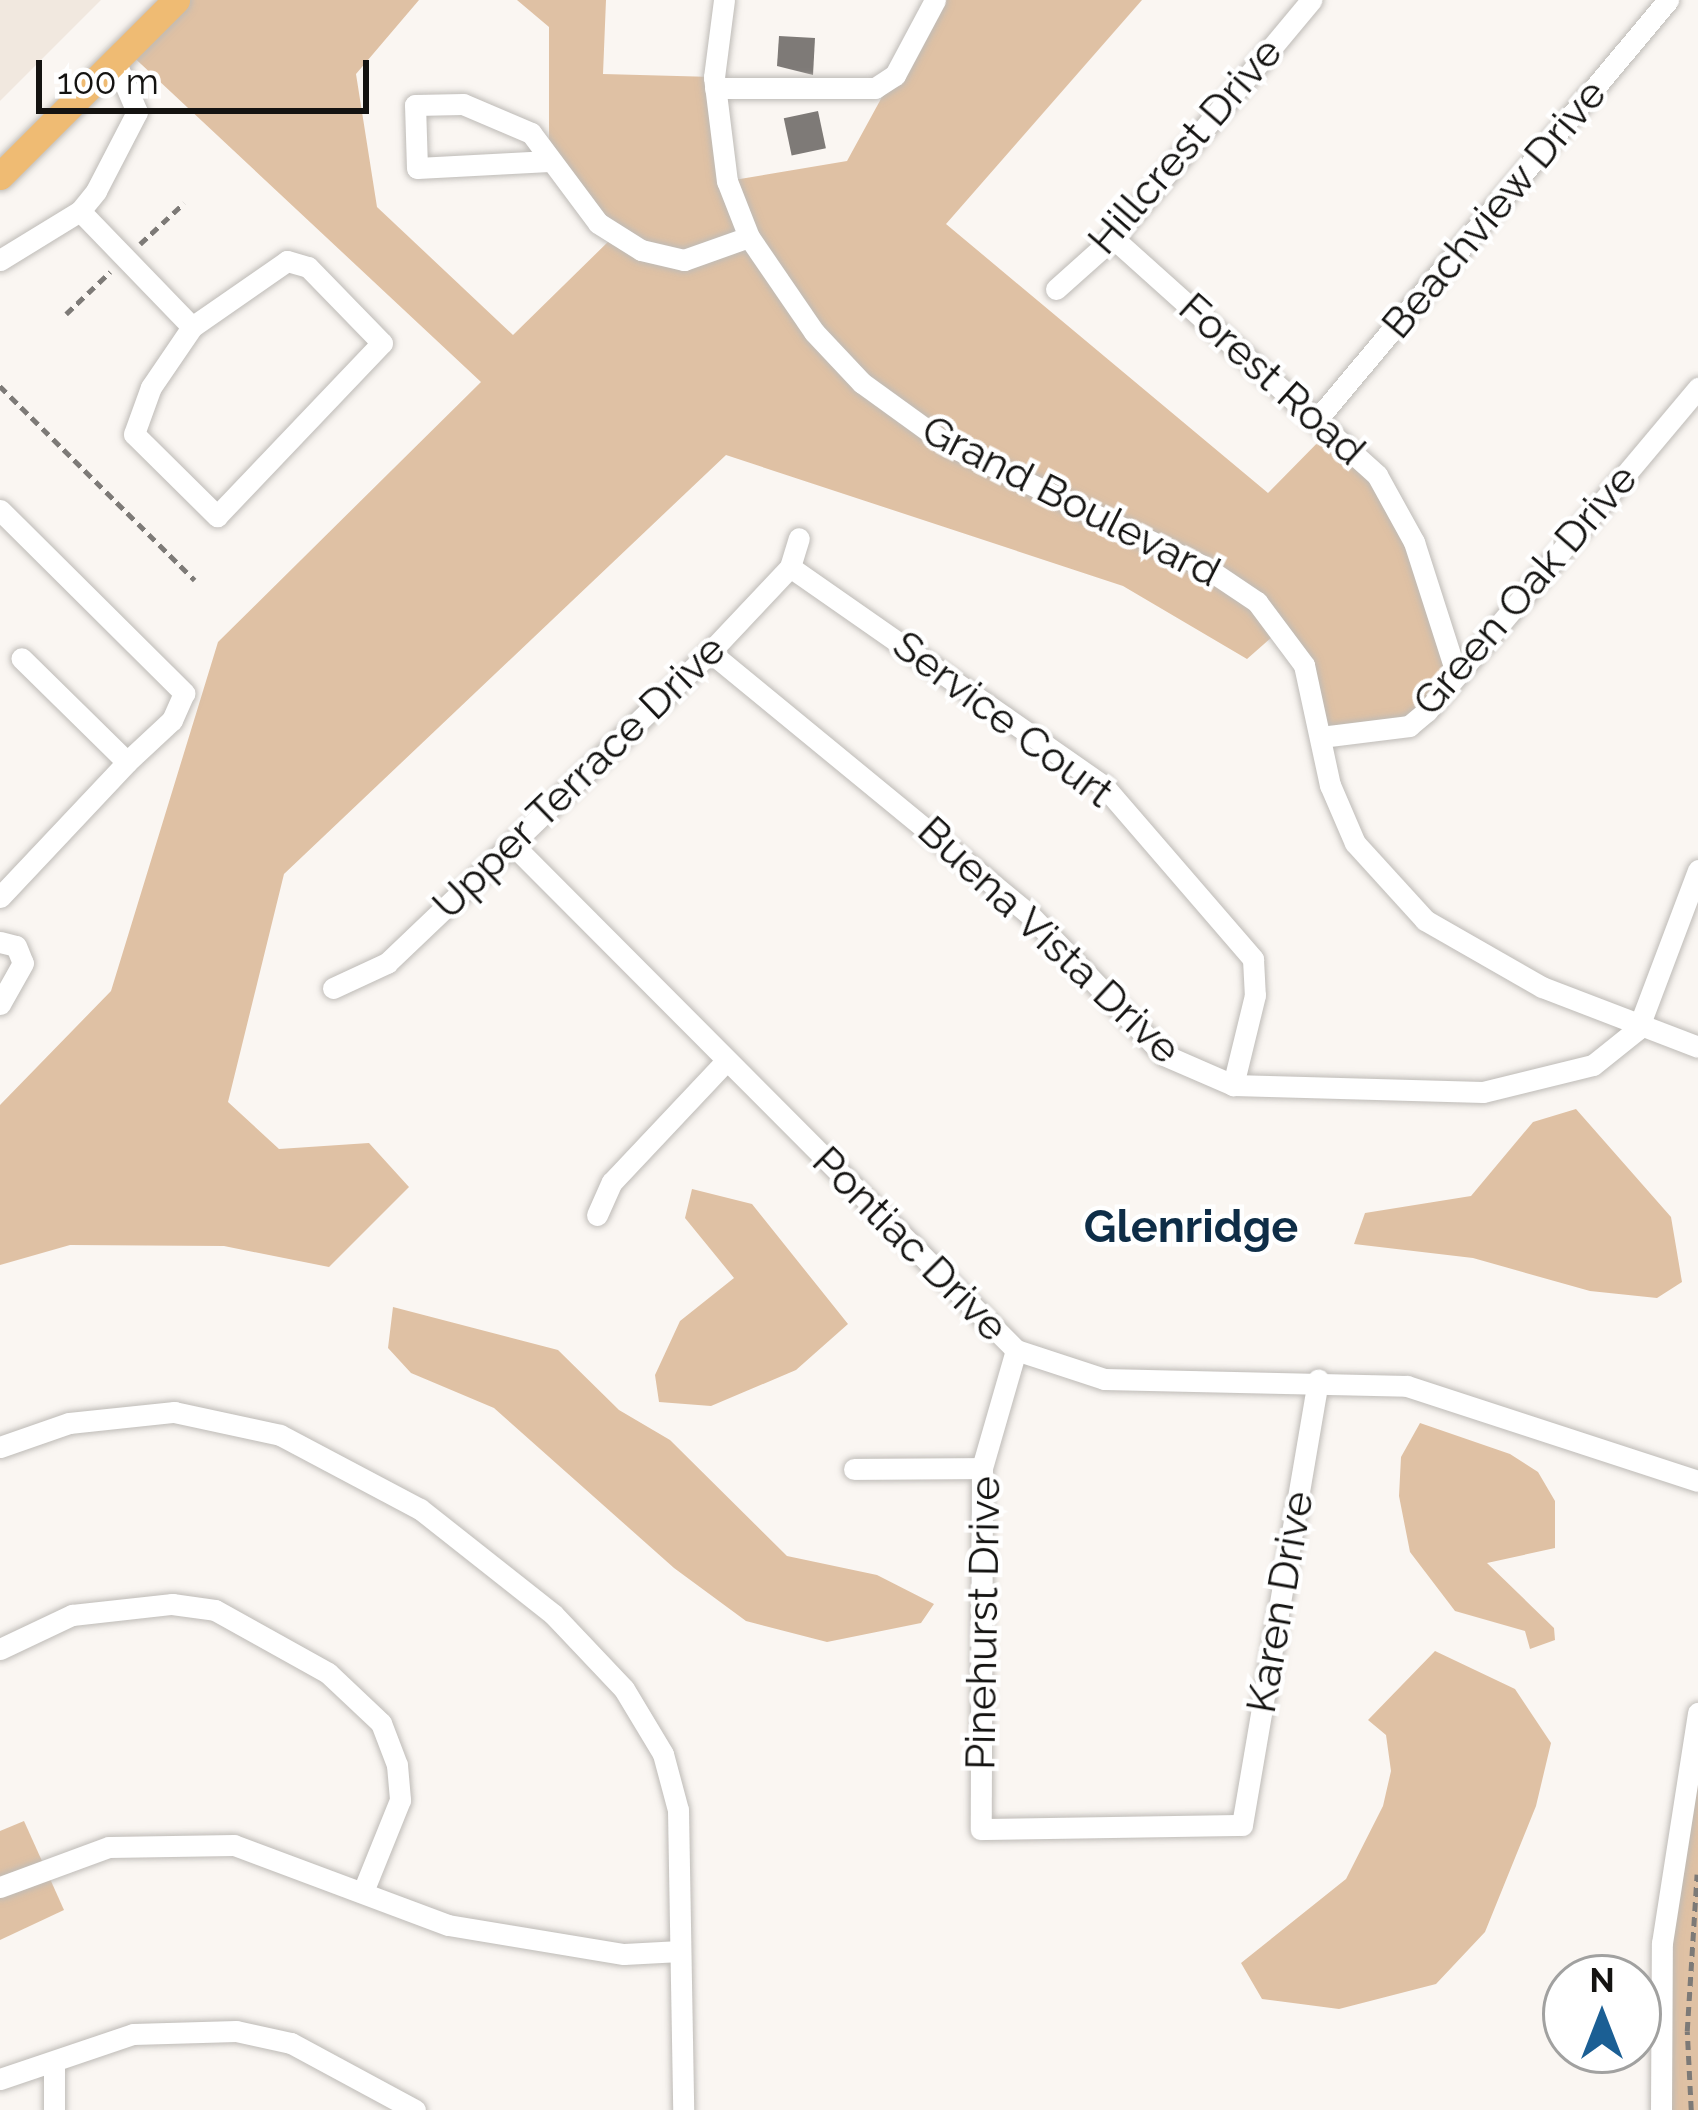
<!DOCTYPE html>
<style>
body{margin:0}
#map{position:relative;width:1698px;height:2110px;overflow:hidden;background:#faf6f2;font-family:Raleway,sans-serif}
div>[style]{position:absolute}
[style*='--x']{left:calc(var(--x)*1px);top:calc(var(--y)*1px);width:calc(var(--w)*1px);rotate:calc(var(--a)*1deg)}
.built>*{inset:0;background:#f1e8df}
.green>*{inset:0;background:#dfc1a4}
.building>*{inset:0;background:#7e7a77;transform-origin:0 0}
.path>*{height:4.5px;margin-top:-2.25px;transform-origin:0;background:repeating-linear-gradient(90deg,#7d7a77 0 9px,transparent 0 15px)}
.roads{filter:drop-shadow(0 0 3px #bebbb7) drop-shadow(0 0 3px #bebbb7)}
.minor>*{height:21px;margin:-10.5px;padding:0 10.5px;transform-origin:10.5px;border-radius:10.5px;background:#fff}
.major>*{height:27px;margin:-13.5px;padding:0 13.5px;transform-origin:13.5px;border-radius:13.5px;background:#efbb73}
span{translate:-50% -50%;white-space:nowrap;text-align:center;line-height:1.15;-webkit-text-stroke:9px #fff;paint-order:stroke}
.street-label{font-size:42px;color:#141311}
.neighbourhood-label{font-size:45px;color:#0e2d47;font-weight:700}
.north{position:absolute;left:1542px;top:1954px;width:120px;height:120px;box-sizing:border-box;background:#fff;border:3px solid #a1a1a0;border-radius:50%;rotate:0deg;font-size:33px;font-weight:700;line-height:48px;text-align:center;color:#141311}
.north::after{content:'';display:block;margin:auto;width:42px;height:54px;background:#1b5f94;clip-path:polygon(50% 0,100% 100%,50% 72%,0 100%)}
.scale{position:absolute;left:36px;top:60px;width:333px;height:54px;box-sizing:border-box;border:6px solid #141311;border-top:0;padding-left:15px;font-size:36px;line-height:42px;white-space:nowrap;color:#141311;-webkit-text-stroke:9px #fff;paint-order:stroke}
</style>
<div id="map">
<div class="built">
<div style="clip-path:polygon(0 0,101px 0,0 101px)"></div>
</div>
<div class="green">
<div style="clip-path:polygon(176px 0,419px 0,356px 74px,377px 207px,513px 335px,614px 236px,549px 161px,549px 27px,517px 0,606px 0,603px 74px,714px 77px,728px 181px,847px 161px,935px 0,1142px 0,946px 224px,1268px 493px,1331px 429px,1377px 475px,1456px 673px,1427px 711px,1321px 737px,1281px 629px,1247px 659px,1123px 586px,726px 455px,284px 874px,228px 1102px,279px 1149px,369px 1143px,409px 1187px,329px 1267px,224px 1246px,70px 1245px,0 1265px,0 1105px,111px 991px,218px 642px,481px 382px,126px 50px)"></div>
<div style="clip-path:polygon(1576px 1109px,1671px 1217px,1682px 1282px,1657px 1298px,1590px 1291px,1473px 1258px,1354px 1244px,1365px 1213px,1471px 1196px,1533px 1122px)"></div>
<div style="clip-path:polygon(692px 1189px,752px 1204px,848px 1324px,796px 1370px,711px 1406px,659px 1402px,655px 1375px,680px 1321px,734px 1278px,685px 1218px)"></div>
<div style="clip-path:polygon(393px 1307px,558px 1350px,619px 1410px,670px 1440px,787px 1556px,877px 1575px,934px 1604px,921px 1623px,827px 1642px,746px 1621px,674px 1568px,494px 1408px,411px 1373px,388px 1348px)"></div>
<div style="clip-path:polygon(1420px 1423px,1510px 1454px,1538px 1472px,1555px 1501px,1555px 1548px,1487px 1563px,1554px 1628px,1555px 1640px,1530px 1649px,1525px 1631px,1455px 1611px,1410px 1552px,1399px 1496px,1401px 1457px)"></div>
<div style="clip-path:polygon(1435px 1651px,1515px 1689px,1551px 1743px,1536px 1806px,1485px 1932px,1436px 1984px,1339px 2009px,1262px 1999px,1241px 1963px,1346px 1879px,1383px 1806px,1391px 1771px,1386px 1735px,1368px 1720px)"></div>
<div style="clip-path:polygon(1698px 1713px,1698px 2110px,1661px 2110px,1662px 1943px)"></div>
<div style="clip-path:polygon(24px 1821px,64px 1910px,0 1940px,0 1831px)"></div>
</div>
<div class="building">
<div style="clip-path:polygon(779px 36px,815px 38px,813px 75px,777px 66px)"></div>
<div style="left:818px;top:111px;width:38px;height:35px;rotate:78deg"></div>
</div>
<div class="path">
<div style="--x:140;--y:244;--w:60;--a:-43"></div>
<div style="--x:66;--y:314;--w:61;--a:-43.7"></div>
<div style="--x:0;--y:386;--w:275;--a:44.9"></div>
<div style="--x:1691;--y:2110;--w:79;--a:-92.9"></div>
<div style="--x:1687;--y:2031;--w:157;--a:-86.4"></div>
</div>
<div class="roads">
<div class="minor">
<div style="--x:724;--y:0;--w:78;--a:97.4"></div>
<div style="--x:714;--y:77;--w:105;--a:82.9"></div>
<div style="--x:727;--y:181;--w:60;--a:68.6"></div>
<div style="--x:749;--y:237;--w:115;--a:55.6"></div>
<div style="--x:814;--y:332;--w:70;--a:46.7"></div>
<div style="--x:862;--y:383;--w:106;--a:35.8"></div>
<div style="--x:948;--y:445;--w:284;--a:25.4"></div>
<div style="--x:1205;--y:567;--w:63;--a:33.9"></div>
<div style="--x:1257;--y:602;--w:79;--a:53.3"></div>
<div style="--x:1304;--y:665;--w:123;--a:77.8"></div>
<div style="--x:1330;--y:785;--w:63;--a:66.7"></div>
<div style="--x:1355;--y:843;--w:104;--a:47.7"></div>
<div style="--x:1425;--y:920;--w:135;--a:29.8"></div>
<div style="--x:1542;--y:987;--w:167;--a:21"></div>
<div style="--x:715;--y:88;--w:160;--a:0"></div>
<div style="--x:875;--y:88;--w:24;--a:-33"></div>
<div style="--x:895;--y:75;--w:85;--a:-61.9"></div>
<div style="--x:549;--y:161;--w:132;--a:177"></div>
<div style="--x:417;--y:168;--w:63;--a:-91.8"></div>
<div style="--x:415;--y:105;--w:48;--a:-1.2"></div>
<div style="--x:463;--y:104;--w:74;--a:23.1"></div>
<div style="--x:531;--y:133;--w:112;--a:53.3"></div>
<div style="--x:598;--y:223;--w:51;--a:32.1"></div>
<div style="--x:641;--y:250;--w:44;--a:13.1"></div>
<div style="--x:684;--y:260;--w:69;--a:-19.5"></div>
<div style="--x:80;--y:211;--w:161;--a:46"></div>
<div style="--x:192;--y:327;--w:73;--a:124.3"></div>
<div style="--x:151;--y:387;--w:50;--a:109.9"></div>
<div style="--x:134;--y:434;--w:117;--a:44.7"></div>
<div style="--x:217;--y:516;--w:239;--a:-46.4"></div>
<div style="--x:382;--y:343;--w:106;--a:-134.2"></div>
<div style="--x:308;--y:267;--w:22;--a:-164"></div>
<div style="--x:287;--y:261;--w:116;--a:145.2"></div>
<div style="--x:1113;--y:238;--w:355;--a:41.9"></div>
<div style="--x:1377;--y:475;--w:77;--a:61.1"></div>
<div style="--x:1414;--y:542;--w:138;--a:72.2"></div>
<div style="--x:0;--y:260;--w:94;--a:-31.5"></div>
<div style="--x:80;--y:211;--w:26;--a:-51"></div>
<div style="--x:96;--y:191;--w:89;--a:-62.6"></div>
<div style="--x:137;--y:112;--w:56;--a:-113.3"></div>
<div style="--x:1056;--y:289;--w:76;--a:-41.8"></div>
<div style="--x:1113;--y:238;--w:310;--a:-50.2"></div>
<div style="--x:1319;--y:417;--w:544;--a:-50.07"></div>
<div style="--x:0;--y:510;--w:260;--a:44.8"></div>
<div style="--x:184;--y:693;--w:30;--a:114"></div>
<div style="--x:172;--y:720;--w:62;--a:137"></div>
<div style="--x:790;--y:567;--w:381;--a:34.9"></div>
<div style="--x:1103;--y:785;--w:230;--a:49.2"></div>
<div style="--x:1253;--y:959;--w:36;--a:87"></div>
<div style="--x:1255;--y:995;--w:93;--a:103.7"></div>
<div style="--x:710;--y:652;--w:410;--a:39.4"></div>
<div style="--x:1027;--y:912;--w:198;--a:46.2"></div>
<div style="--x:1164;--y:1055;--w:75;--a:23.5"></div>
<div style="--x:1233;--y:1085;--w:250;--a:1.6"></div>
<div style="--x:1483;--y:1092;--w:113;--a:-13.8"></div>
<div style="--x:1593;--y:1065;--w:58;--a:-38.7"></div>
<div style="--x:1638;--y:1029;--w:170;--a:-69.3"></div>
<div style="--x:1321;--y:737;--w:89;--a:-7.1"></div>
<div style="--x:1409;--y:726;--w:23;--a:-40"></div>
<div style="--x:1427;--y:711;--w:422;--a:-50"></div>
<div style="--x:512;--y:844;--w:714;--a:45.11"></div>
<div style="--x:1016;--y:1350;--w:93;--a:18.2"></div>
<div style="--x:1104;--y:1379;--w:303;--a:1.3"></div>
<div style="--x:1407;--y:1386;--w:306;--a:18.1"></div>
<div style="--x:0;--y:897;--w:185;--a:-46.7"></div>
<div style="--x:127;--y:762;--w:148;--a:-135.5"></div>
<div style="--x:0;--y:942;--w:16;--a:14"></div>
<div style="--x:16;--y:946;--w:18;--a:68"></div>
<div style="--x:23;--y:963;--w:47;--a:119.3"></div>
<div style="--x:333;--y:988;--w:60;--a:-24.8"></div>
<div style="--x:387;--y:963;--w:173;--a:-43.6"></div>
<div style="--x:512;--y:844;--w:276;--a:-44.1"></div>
<div style="--x:710;--y:652;--w:117;--a:-46.7"></div>
<div style="--x:790;--y:567;--w:30;--a:-73"></div>
<div style="--x:597;--y:1215;--w:36;--a:-66"></div>
<div style="--x:612;--y:1182;--w:165;--a:-46.7"></div>
<div style="--x:1016;--y:1350;--w:123;--a:106.1"></div>
<div style="--x:982;--y:1468;--w:361;--a:90.2"></div>
<div style="--x:981;--y:1829;--w:261;--a:-0.9"></div>
<div style="--x:1242;--y:1825;--w:452;--a:-80.3"></div>
<div style="--x:0;--y:1447;--w:73;--a:-19.2"></div>
<div style="--x:69;--y:1423;--w:106;--a:-6"></div>
<div style="--x:174;--y:1412;--w:108;--a:12.2"></div>
<div style="--x:280;--y:1435;--w:158;--a:27.9"></div>
<div style="--x:420;--y:1509;--w:169;--a:38.3"></div>
<div style="--x:553;--y:1614;--w:103;--a:46.6"></div>
<div style="--x:624;--y:1689;--w:76;--a:59"></div>
<div style="--x:663;--y:1754;--w:58;--a:75"></div>
<div style="--x:678;--y:1810;--w:300;--a:89"></div>
<div style="--x:854;--y:1469;--w:128;--a:-0.4"></div>
<div style="--x:0;--y:1649;--w:80;--a:-25.3"></div>
<div style="--x:72;--y:1615;--w:101;--a:-6.3"></div>
<div style="--x:172;--y:1604;--w:43;--a:7.9"></div>
<div style="--x:215;--y:1610;--w:129;--a:29.1"></div>
<div style="--x:328;--y:1673;--w:73;--a:43.3"></div>
<div style="--x:381;--y:1723;--w:45;--a:69.1"></div>
<div style="--x:397;--y:1765;--w:35;--a:85"></div>
<div style="--x:400;--y:1800;--w:96;--a:112"></div>
<div style="--x:0;--y:1887;--w:116;--a:-20.2"></div>
<div style="--x:109;--y:1847;--w:125;--a:-0.9"></div>
<div style="--x:234;--y:1845;--w:228;--a:20.5"></div>
<div style="--x:448;--y:1925;--w:178;--a:9.4"></div>
<div style="--x:624;--y:1954;--w:56;--a:-3.1"></div>
<div style="--x:54;--y:2063;--w:47;--a:90"></div>
<div style="--x:0;--y:2079;--w:140;--a:-18.7"></div>
<div style="--x:133;--y:2034;--w:103;--a:-1.7"></div>
<div style="--x:236;--y:2031;--w:56;--a:12.3"></div>
<div style="--x:291;--y:2043;--w:141;--a:28.4"></div>
<div style="--x:1661;--y:2110;--w:167;--a:-89.7"></div>
<div style="--x:1662;--y:1943;--w:233;--a:-81.1"></div>
</div>
<div class="major">
<div style="--x:0;--y:176;--w:249;--a:-45"></div>
</div>
</div>
<div class="street-label">
<span style="left:1185px;top:146px;rotate:-49deg">Hillcrest Drive</span>
<span style="left:1494px;top:209px;rotate:-50deg">Beachview Drive</span>
<span style="left:1272px;top:379px;rotate:42deg">Forest Road</span>
<span style="left:1071px;top:501px;rotate:27deg">Grand Boulevard</span>
<span style="left:1525px;top:590px;rotate:-49deg">Green Oak Drive</span>
<span style="left:1003px;top:719px;rotate:37deg">Service Court</span>
<span style="left:579px;top:777px;rotate:-44deg">Upper Terrace Drive</span>
<span style="left:1049px;top:940px;rotate:43deg">Buena Vista Drive</span>
<span style="left:910px;top:1244px;rotate:45deg">Pontiac Drive</span>
<span style="left:1280px;top:1602px;rotate:-80deg">Karen Drive</span>
<span style="left:983px;top:1623px;rotate:-89deg">Pinehurst Drive</span>
</div>
<div class="neighbourhood-label">
<span style="left:1191px;top:1227px">Glenridge</span>
</div>
<div class="north">N</div>
<div class="scale">100 m</div>
</div>
